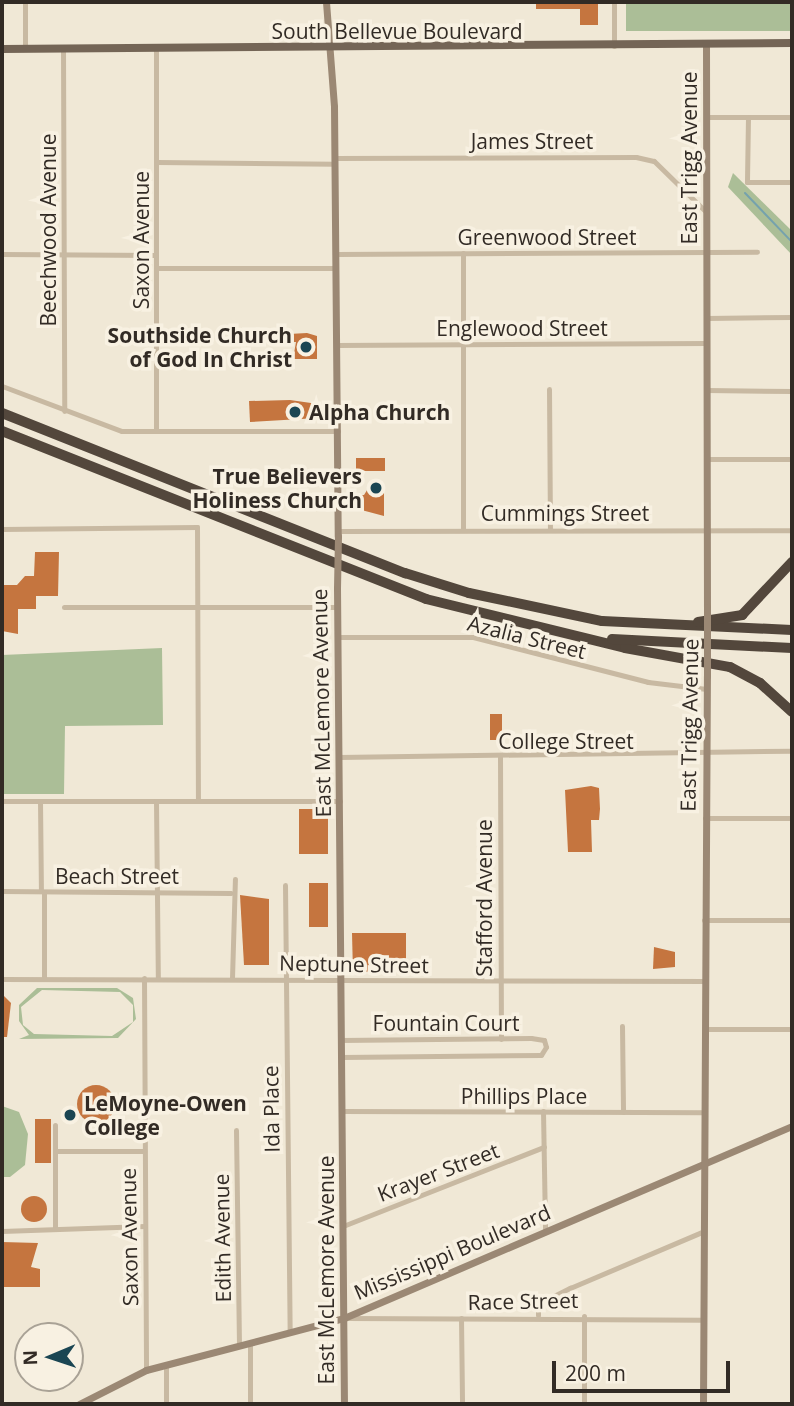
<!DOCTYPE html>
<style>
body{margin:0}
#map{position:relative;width:794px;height:1406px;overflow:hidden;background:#f0e8d6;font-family:"Open Sans",sans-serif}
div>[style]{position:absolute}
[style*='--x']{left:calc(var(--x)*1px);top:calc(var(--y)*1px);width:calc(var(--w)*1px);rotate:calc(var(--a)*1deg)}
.green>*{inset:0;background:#abbe97;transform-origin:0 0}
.stream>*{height:2px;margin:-1px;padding:0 1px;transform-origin:1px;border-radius:1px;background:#75a2ad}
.building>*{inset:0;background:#c5753f;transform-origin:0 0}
.round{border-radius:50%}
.street>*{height:5px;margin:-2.5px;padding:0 2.5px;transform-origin:2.5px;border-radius:2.5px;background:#c8b9a2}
.secondary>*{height:7px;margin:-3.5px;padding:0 3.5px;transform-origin:3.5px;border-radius:3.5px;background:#9b8874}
.primary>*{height:8px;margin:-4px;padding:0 4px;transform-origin:4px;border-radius:4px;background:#746556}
.highway>*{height:10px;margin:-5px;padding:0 5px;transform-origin:5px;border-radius:5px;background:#53473c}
.secondary-bridge>*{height:7px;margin:-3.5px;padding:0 3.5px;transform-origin:3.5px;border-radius:3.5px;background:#9b8874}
.dots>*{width:19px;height:19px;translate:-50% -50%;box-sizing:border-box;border:4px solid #f8f1e2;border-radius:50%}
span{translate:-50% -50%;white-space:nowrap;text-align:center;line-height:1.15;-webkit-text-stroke:7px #f8f1e2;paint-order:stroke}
.street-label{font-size:21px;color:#322b25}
.poi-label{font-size:21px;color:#322b25;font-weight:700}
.right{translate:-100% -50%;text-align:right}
.left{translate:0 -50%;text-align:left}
.frame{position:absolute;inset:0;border:4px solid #322b25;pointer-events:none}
.north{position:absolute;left:14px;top:1322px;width:70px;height:70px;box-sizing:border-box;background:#f8f1e2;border:2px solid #a9a296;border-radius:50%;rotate:268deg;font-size:19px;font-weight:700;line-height:28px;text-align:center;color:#322b25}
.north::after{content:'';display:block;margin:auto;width:24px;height:32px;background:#1b4653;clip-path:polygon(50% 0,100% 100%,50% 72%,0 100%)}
.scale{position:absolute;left:552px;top:1361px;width:178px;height:32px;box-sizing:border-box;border:4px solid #322b25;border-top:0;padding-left:9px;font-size:21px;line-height:24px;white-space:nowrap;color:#322b25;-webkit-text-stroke:5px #f8f1e2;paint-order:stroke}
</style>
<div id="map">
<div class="green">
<div style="left:626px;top:2px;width:166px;height:29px"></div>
<div style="clip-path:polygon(733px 173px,792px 231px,792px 255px,728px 187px)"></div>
<div style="clip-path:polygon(162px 648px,163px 725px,65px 726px,64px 794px,2px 794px,2px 655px)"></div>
<div style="clip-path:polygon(evenodd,37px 988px,117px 988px,133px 998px,136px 1019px,118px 1038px,19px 1039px,29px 1035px,19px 1021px,19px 1005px,37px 988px,42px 990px,120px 992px,133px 1005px,133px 1022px,112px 1036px,34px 1034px,23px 1025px,21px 1007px,42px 990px)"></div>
<div style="clip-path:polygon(2px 1106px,19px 1112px,28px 1134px,25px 1165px,10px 1177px,2px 1177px)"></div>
</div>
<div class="stream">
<div style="--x:745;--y:193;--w:68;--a:46.2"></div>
</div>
<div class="building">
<div style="clip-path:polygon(536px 2px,598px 2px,598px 25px,580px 25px,580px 9px,536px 9px)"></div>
<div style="clip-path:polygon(307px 333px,317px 336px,317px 359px,293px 359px,296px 342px,290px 342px,289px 334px)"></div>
<div style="clip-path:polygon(290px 400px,318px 404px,318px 418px,250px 422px,249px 401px)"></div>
<div style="left:356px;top:458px;width:29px;height:13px"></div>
<div style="clip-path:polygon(369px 487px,384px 487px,384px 516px,354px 508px,354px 495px,364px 495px)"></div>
<div style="clip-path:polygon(35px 552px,59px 552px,58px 596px,36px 596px,36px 609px,18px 609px,18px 634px,2px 631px,2px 585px,17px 585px,25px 576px,34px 576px)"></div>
<div style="left:490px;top:714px;width:12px;height:26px"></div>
<div style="clip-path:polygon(591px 786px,599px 788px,600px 809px,599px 820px,591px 820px,592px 852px,568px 852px,565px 790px)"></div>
<div style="left:299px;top:809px;width:29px;height:45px"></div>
<div style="left:309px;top:883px;width:19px;height:44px"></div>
<div style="clip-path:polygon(240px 895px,269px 899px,269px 965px,244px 965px)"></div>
<div style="clip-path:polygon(352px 933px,406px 933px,406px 968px,353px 973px)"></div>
<div style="clip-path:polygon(654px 947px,675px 952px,675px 967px,653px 969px)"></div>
<div style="clip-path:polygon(2px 994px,11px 1003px,7px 1037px,2px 1037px)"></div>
<div class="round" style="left:77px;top:1085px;width:38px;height:38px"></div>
<div style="left:35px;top:1119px;width:16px;height:44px"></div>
<div class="round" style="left:21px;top:1196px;width:26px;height:26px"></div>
<div style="clip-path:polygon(2px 1242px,38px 1243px,31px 1267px,40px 1269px,40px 1287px,4px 1287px)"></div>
</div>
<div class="street">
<div style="--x:614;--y:46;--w:44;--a:-90"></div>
<div style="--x:63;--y:48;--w:363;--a:89.8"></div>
<div style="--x:156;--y:48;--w:383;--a:90"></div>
<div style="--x:25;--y:49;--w:47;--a:-90"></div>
<div style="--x:706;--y:117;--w:86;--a:0"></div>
<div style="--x:748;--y:117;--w:65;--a:90.9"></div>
<div style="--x:747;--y:182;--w:45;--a:0"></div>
<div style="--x:335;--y:158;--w:301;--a:-0.2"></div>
<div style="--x:636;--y:157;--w:18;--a:13"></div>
<div style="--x:654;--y:161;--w:73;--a:44.4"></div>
<div style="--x:157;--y:162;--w:178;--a:0.6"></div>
<div style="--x:2;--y:254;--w:154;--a:0.4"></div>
<div style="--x:337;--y:254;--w:420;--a:-0.3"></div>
<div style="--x:157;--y:268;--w:179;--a:0"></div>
<div style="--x:707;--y:318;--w:85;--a:-0.7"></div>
<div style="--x:337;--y:345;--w:370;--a:-0.3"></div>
<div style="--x:2;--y:386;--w:128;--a:20.6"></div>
<div style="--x:122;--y:431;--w:216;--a:0"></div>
<div style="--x:549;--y:389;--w:140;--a:89.6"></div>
<div style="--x:707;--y:390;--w:85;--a:0.7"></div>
<div style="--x:707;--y:459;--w:85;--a:0"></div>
<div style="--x:2;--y:529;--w:195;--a:-0.6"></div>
<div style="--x:197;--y:527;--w:273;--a:89.8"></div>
<div style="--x:463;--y:529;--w:276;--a:-90"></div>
<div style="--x:337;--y:531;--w:455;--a:-0.1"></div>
<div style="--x:64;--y:607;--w:273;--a:0"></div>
<div style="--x:338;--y:637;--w:135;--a:0"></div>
<div style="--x:473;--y:637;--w:181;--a:14.4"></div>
<div style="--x:648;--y:682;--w:59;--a:6.8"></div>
<div style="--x:339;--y:757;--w:453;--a:-0.8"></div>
<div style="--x:500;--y:757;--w:282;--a:89.8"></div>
<div style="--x:2;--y:801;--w:338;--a:0"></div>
<div style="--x:40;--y:801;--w:90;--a:89.4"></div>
<div style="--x:156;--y:801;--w:177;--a:89.4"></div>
<div style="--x:705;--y:818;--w:87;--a:0"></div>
<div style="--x:285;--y:885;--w:448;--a:89.4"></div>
<div style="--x:2;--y:891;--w:229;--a:0.5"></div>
<div style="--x:44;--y:892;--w:87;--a:90"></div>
<div style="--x:704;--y:920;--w:88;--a:0"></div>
<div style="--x:144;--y:978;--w:392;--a:89.7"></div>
<div style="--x:232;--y:978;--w:99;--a:-88.3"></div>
<div style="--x:2;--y:979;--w:703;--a:0.16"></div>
<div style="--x:622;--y:1026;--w:86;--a:89.3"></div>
<div style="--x:705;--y:1029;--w:87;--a:0"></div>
<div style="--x:341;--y:1040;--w:190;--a:-0.6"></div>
<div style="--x:531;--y:1038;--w:13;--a:9"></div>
<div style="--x:544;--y:1040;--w:7;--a:74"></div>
<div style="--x:546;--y:1047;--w:9;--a:122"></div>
<div style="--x:541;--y:1055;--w:199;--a:179.4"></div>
<div style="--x:342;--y:1111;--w:363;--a:0.2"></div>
<div style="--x:543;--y:1111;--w:119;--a:89"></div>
<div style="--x:792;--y:1126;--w:60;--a:90"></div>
<div style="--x:236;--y:1130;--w:216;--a:89.2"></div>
<div style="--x:56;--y:1151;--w:88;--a:0"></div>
<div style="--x:343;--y:1226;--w:216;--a:-21.5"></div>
<div style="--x:55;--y:1229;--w:104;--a:-90"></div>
<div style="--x:2;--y:1231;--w:143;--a:-2"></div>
<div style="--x:538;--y:1315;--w:11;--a:-90"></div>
<div style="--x:538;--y:1304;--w:36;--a:-27"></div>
<div style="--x:570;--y:1288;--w:143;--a:-23"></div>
<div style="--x:347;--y:1318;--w:355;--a:0.3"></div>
<div style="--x:461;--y:1318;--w:86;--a:89.3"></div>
<div style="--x:166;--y:1364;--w:40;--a:90"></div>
<div style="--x:250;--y:1404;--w:60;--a:-90"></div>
<div style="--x:584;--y:1404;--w:88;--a:-90"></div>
</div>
<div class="secondary">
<div style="--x:326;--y:2;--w:105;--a:85.6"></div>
<div style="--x:334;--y:107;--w:429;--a:89.5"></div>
<div style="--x:706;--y:45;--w:562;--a:89.9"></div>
<div style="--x:337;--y:588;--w:816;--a:89.51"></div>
<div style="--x:79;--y:1404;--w:75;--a:-26.9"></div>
<div style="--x:146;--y:1370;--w:205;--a:-14.7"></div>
<div style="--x:344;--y:1318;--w:487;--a:-23.2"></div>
<div style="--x:703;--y:1404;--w:728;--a:-89.69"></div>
</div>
<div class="primary">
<div style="--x:2;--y:49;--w:790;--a:-0.44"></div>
</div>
<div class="highway">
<div style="--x:2;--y:413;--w:434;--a:21.7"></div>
<div style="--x:405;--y:573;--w:67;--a:17.4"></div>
<div style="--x:469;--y:593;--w:136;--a:11.9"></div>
<div style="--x:602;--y:621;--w:190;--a:2.7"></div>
<div style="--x:2;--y:431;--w:456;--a:21.6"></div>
<div style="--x:426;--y:599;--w:205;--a:13.8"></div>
<div style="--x:625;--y:648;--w:107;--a:10.3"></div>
<div style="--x:730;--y:667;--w:34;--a:28"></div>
<div style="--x:760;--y:683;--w:43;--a:42.2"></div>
<div style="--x:698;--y:622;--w:45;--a:-9"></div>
<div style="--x:742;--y:615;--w:73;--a:-46.7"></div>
<div style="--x:612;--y:639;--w:180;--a:2.9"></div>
</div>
<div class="secondary-bridge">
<div style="--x:337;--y:588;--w:52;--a:-88.9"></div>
<div style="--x:707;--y:607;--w:69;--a:90"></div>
</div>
<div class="dots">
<div style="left:306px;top:347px;background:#1b4653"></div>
<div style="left:295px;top:412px;background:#1b4653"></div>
<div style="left:376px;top:488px;background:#1b4653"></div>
<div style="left:70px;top:1115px;background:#1b4653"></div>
</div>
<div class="street-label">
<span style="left:397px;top:31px">South Bellevue Boulevard</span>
<span style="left:532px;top:141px">James Street</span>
<span style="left:689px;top:158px;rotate:-90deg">East Trigg Avenue</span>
<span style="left:48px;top:230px;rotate:-90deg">Beechwood Avenue</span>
<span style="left:547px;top:237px">Greenwood Street</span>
<span style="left:141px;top:240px;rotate:-90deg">Saxon Avenue</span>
<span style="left:522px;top:328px">Englewood Street</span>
<span style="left:565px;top:513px">Cummings Street</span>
<span style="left:527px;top:637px;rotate:14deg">Azalia Street</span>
<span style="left:321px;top:703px;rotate:-91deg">East McLemore Avenue</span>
<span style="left:689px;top:725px;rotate:-89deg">East Trigg Avenue</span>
<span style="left:566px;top:741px">College Street</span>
<span style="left:117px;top:876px">Beach Street</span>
<span style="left:484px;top:898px;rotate:-90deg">Stafford Avenue</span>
<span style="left:354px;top:964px;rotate:1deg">Neptune Street</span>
<span style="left:446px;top:1023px">Fountain Court</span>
<span style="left:524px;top:1096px">Phillips Place</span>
<span style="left:271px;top:1109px;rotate:-91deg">Ida Place</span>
<span style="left:438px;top:1172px;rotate:-21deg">Krayer Street</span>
<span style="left:129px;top:1237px;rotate:-91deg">Saxon Avenue</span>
<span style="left:222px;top:1238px;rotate:-91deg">Edith Avenue</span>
<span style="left:452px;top:1252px;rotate:-23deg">Mississippi Boulevard</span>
<span style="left:326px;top:1270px;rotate:-90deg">East McLemore Avenue</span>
<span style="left:523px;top:1301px;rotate:-1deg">Race Street</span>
</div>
<div class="poi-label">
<span class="right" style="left:292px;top:347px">Southside Church<br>of God In Christ</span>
<span class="left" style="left:309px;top:412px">Alpha Church</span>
<span class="right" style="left:362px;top:488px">True Believers<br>Holiness Church</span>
<span class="left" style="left:84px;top:1115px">LeMoyne-Owen<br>College</span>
</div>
<div class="frame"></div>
<div class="north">N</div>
<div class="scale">200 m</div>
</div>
